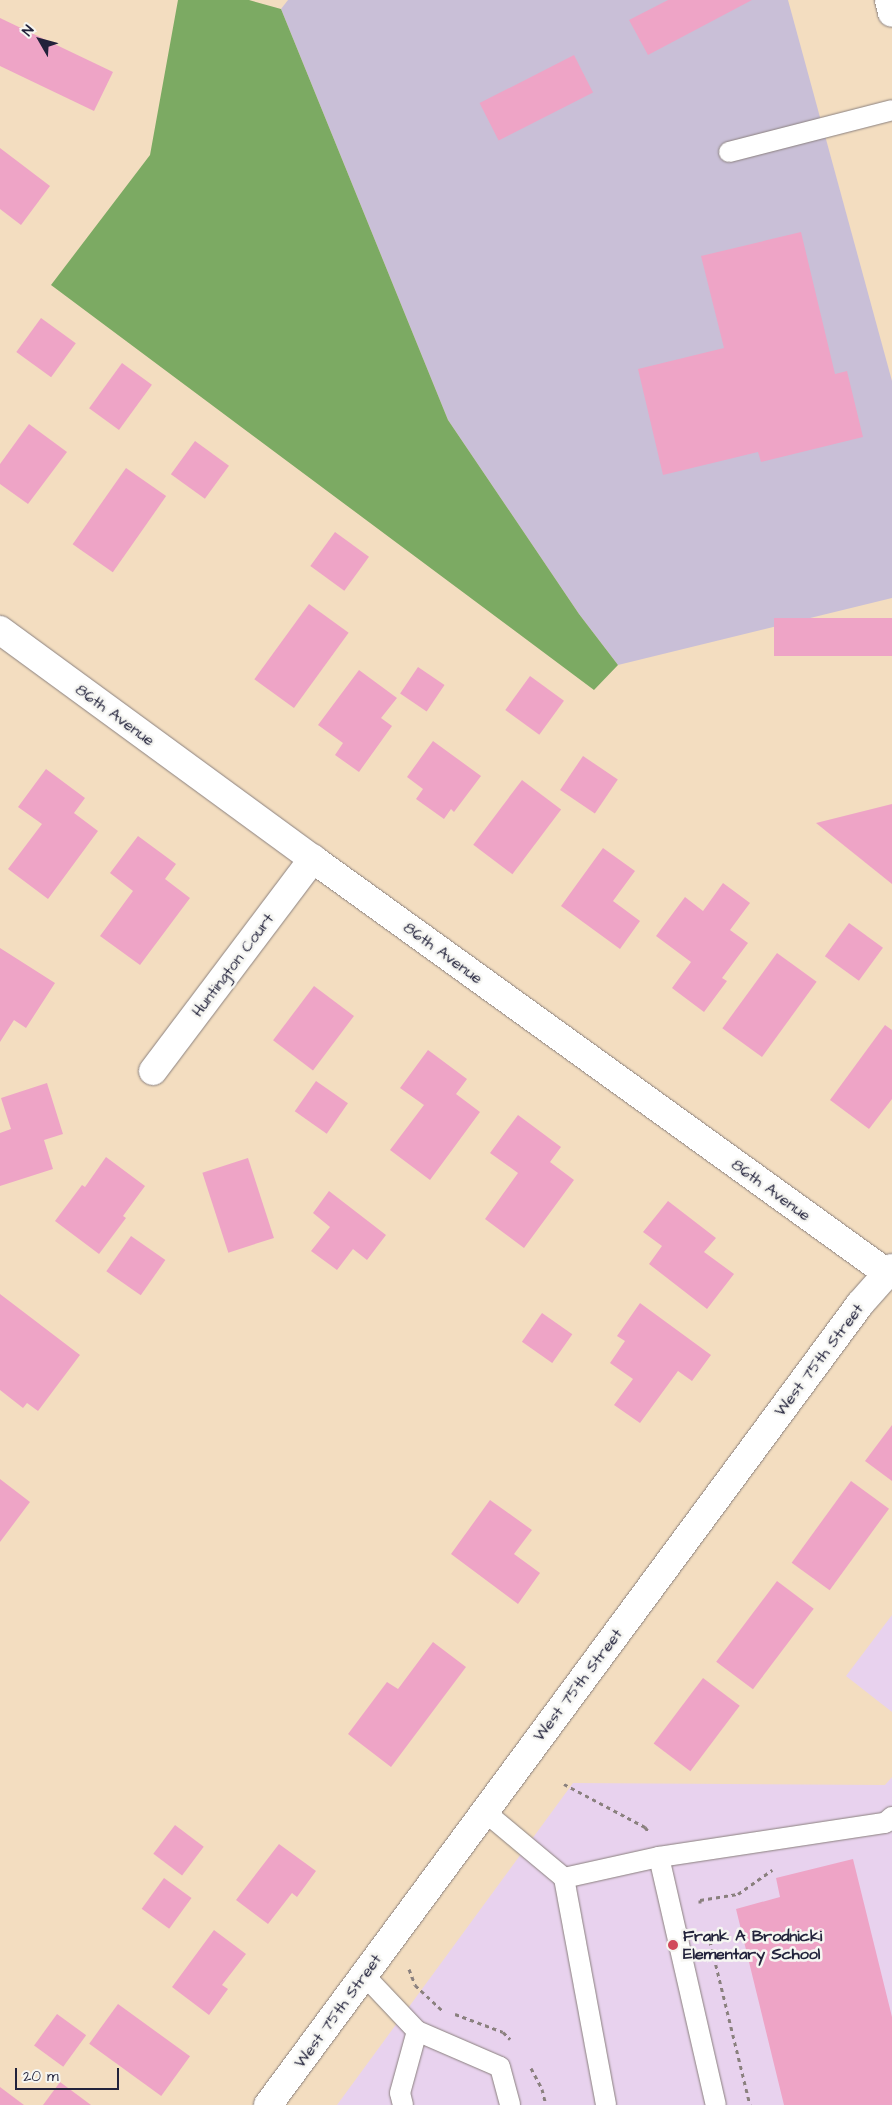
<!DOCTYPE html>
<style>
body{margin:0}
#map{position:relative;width:892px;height:2105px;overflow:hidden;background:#f3ddc0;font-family:"Architects Daughter",sans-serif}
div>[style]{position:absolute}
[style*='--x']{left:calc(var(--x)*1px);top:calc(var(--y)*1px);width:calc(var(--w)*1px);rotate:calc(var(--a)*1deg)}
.built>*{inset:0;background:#e8d2ee}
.industrial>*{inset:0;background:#c9bfd7}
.forest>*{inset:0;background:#7caa63}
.building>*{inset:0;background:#eea4c6;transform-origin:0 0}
.path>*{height:3px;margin-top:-1.5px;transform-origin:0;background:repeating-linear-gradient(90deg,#8a807e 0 4px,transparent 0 8px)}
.roads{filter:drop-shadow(0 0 1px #8a807e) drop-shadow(0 0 1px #8a807e)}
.lane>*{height:20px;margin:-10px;padding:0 10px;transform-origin:10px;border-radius:10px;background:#fff}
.street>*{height:28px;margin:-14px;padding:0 14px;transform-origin:14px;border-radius:14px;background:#fff}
.primary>*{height:28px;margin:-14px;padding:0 14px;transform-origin:14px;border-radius:14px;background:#fff}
.dots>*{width:14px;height:14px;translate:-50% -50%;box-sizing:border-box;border:2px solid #f6f6f2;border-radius:50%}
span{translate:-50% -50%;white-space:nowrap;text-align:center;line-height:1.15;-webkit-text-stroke:5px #f6f6f2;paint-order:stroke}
.street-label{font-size:16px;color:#22223b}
.poi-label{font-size:16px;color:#22223b;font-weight:700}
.left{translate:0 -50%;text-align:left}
.north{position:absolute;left:15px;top:15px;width:50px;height:50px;-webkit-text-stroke:4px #f6f6f2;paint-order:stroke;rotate:308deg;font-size:14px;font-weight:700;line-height:20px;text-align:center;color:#22223b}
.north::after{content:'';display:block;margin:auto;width:18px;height:22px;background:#22223b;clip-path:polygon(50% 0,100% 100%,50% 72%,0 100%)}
.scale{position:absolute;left:15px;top:2068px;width:104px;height:22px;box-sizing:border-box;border:2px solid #22223b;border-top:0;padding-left:6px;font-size:15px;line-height:18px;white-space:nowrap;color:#22223b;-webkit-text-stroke:4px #f6f6f2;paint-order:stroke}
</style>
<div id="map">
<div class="built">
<div style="clip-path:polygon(892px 1615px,892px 1712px,846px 1676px)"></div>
<div style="clip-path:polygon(892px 1777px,892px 2105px,337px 2105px,573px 1783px,885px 1785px)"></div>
</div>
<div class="industrial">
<div style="clip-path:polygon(288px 0,788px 0,892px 381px,892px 598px,618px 665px,579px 614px,448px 420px,281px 9px)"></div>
</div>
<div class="forest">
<div style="clip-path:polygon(178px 0,249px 0,281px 9px,448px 420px,579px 614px,618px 665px,594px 690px,51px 285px,150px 155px)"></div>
</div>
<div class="building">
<div style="clip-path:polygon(668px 0,752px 0,648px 55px,629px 20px)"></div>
<div style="clip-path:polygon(0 18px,113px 72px,94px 111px,0 66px)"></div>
<div style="left:574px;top:55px;width:42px;height:106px;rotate:63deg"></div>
<div style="clip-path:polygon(0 148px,50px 186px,21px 225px,0 209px)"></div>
<div style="clip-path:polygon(801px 232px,835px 374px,847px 371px,863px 437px,761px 462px,758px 452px,663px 475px,638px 369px,724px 348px,701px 256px)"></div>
<div style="left:41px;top:318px;width:43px;height:42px;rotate:36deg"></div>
<div style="left:122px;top:363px;width:37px;height:56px;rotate:36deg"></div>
<div style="clip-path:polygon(29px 424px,67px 452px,28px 504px,0 484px,0 464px)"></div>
<div style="left:195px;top:441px;width:42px;height:41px;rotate:36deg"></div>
<div style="left:126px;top:468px;width:49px;height:93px;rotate:35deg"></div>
<div style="left:335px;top:532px;width:42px;height:42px;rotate:36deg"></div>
<div style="left:309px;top:604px;width:49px;height:93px;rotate:36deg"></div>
<div style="left:892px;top:618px;width:38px;height:118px;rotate:90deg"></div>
<div style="left:418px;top:667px;width:32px;height:32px;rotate:34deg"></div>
<div style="clip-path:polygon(359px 670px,397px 698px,381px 718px,392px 726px,359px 772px,335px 755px,343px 743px,318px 725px)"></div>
<div style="left:530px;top:676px;width:42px;height:42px;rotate:36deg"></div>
<div style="clip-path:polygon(433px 741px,481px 776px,454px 812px,451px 809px,444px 819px,416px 799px,423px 789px,407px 777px)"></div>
<div style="left:583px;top:756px;width:42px;height:41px;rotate:34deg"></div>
<div style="clip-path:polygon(46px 769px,85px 798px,74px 813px,98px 831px,48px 899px,8px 869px,42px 824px,18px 807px)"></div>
<div style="left:522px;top:780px;width:49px;height:81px;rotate:37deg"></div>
<div style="clip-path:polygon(892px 804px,892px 884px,816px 823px)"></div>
<div style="clip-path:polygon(138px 836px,176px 864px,165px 879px,190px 898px,140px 965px,100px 936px,133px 891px,110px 873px)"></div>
<div style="clip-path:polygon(603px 848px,635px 871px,613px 901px,640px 921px,620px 949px,561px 906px)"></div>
<div style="clip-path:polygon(723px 883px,750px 903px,730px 930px,748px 943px,722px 978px,727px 981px,704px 1012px,672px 988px,691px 962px,656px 936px,685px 897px,703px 911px)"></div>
<div style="left:849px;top:923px;width:42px;height:41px;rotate:36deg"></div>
<div style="clip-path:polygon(0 948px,55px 983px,26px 1028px,14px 1020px,0 1042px)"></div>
<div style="left:777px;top:953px;width:49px;height:93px;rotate:36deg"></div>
<div style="left:314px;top:986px;width:50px;height:68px;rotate:37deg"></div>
<div style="clip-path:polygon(885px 1025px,892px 1030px,892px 1099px,869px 1129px,830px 1100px)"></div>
<div style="clip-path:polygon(428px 1050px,467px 1079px,456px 1094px,480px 1112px,430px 1180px,390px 1150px,424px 1105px,400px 1088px)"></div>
<div style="left:316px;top:1081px;width:39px;height:37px;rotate:35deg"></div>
<div style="clip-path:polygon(47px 1083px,63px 1134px,44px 1140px,53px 1169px,0 1186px,0 1133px,11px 1129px,1px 1098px)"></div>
<div style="clip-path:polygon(518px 1115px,561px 1147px,550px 1162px,574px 1180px,524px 1248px,485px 1219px,518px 1173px,490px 1153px)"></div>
<div style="clip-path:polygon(106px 1157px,145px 1186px,123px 1216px,126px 1218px,99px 1254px,55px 1221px,82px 1185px,85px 1187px)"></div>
<div style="left:248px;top:1158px;width:84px;height:48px;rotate:72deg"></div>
<div style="clip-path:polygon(329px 1191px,386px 1235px,367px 1260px,353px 1249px,337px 1270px,311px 1251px,330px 1227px,313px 1213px)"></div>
<div style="clip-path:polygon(668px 1201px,716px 1238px,704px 1252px,734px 1274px,707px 1309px,649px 1264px,662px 1246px,643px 1232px)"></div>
<div style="left:131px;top:1236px;width:42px;height:43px;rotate:35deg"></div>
<div style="clip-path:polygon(0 1294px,80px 1355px,38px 1411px,27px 1403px,23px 1408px,0 1390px)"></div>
<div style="clip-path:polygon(640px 1303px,711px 1355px,692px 1381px,678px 1371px,640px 1423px,614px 1405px,633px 1379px,610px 1363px,625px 1341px,617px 1336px)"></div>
<div style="left:542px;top:1313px;width:37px;height:35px;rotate:35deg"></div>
<div style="clip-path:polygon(892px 1425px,892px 1481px,865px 1461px)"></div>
<div style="clip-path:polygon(0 1479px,30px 1502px,0 1542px)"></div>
<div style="left:851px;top:1481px;width:47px;height:101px;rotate:36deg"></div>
<div style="clip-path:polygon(490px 1500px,532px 1530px,514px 1554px,540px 1573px,518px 1604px,451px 1554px)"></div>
<div style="left:777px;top:1581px;width:46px;height:101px;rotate:37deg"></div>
<div style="clip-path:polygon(433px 1642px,466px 1667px,391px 1767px,348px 1734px,387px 1682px,398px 1689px)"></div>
<div style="left:703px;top:1678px;width:46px;height:82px;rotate:37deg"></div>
<div style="left:175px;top:1825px;width:36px;height:36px;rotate:37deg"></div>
<div style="clip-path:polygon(279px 1844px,316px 1871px,297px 1897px,292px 1893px,268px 1924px,236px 1900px)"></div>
<div style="clip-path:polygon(853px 1859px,892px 2017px,892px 2105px,784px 2105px,736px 1909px,780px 1897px,776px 1878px)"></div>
<div style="left:164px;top:1878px;width:34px;height:38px;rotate:36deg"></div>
<div style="clip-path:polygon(214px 1930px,246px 1954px,222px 1985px,228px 1989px,209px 2015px,172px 1987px)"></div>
<div style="left:118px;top:2004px;width:89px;height:49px;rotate:36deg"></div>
<div style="left:57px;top:2014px;width:36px;height:39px;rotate:36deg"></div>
<div style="clip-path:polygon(60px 2082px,91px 2105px,43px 2105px)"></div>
<div style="clip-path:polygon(0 2087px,24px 2105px,0 2105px)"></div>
</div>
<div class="path">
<div style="--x:564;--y:1784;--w:92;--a:28"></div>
<div style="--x:645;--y:1827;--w:5;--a:53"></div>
<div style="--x:700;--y:1903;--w:3;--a:-90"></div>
<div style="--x:700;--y:1900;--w:38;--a:-9"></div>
<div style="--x:738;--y:1894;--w:42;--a:-35.2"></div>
<div style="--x:710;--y:1941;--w:169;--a:76.3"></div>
<div style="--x:409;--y:1969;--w:17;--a:69"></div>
<div style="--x:415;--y:1985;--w:37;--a:43"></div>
<div style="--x:455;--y:2014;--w:51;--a:20.6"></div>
<div style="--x:503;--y:2032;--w:10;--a:45"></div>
<div style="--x:531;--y:2068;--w:24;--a:62"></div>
<div style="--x:542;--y:2089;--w:16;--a:76"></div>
</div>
<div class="roads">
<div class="lane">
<div style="--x:729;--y:152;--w:168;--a:-14.4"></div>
<div style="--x:484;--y:1811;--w:104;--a:39.9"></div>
<div style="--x:564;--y:1878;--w:231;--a:79.5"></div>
<div style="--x:659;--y:1857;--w:229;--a:-8.6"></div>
<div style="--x:885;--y:1823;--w:9;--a:-41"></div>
<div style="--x:564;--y:1878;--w:97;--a:-12.5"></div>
<div style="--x:659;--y:1857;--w:254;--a:77.1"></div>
<div style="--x:364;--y:1975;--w:77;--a:46.6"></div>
<div style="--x:417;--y:2031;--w:90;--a:23.4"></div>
<div style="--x:500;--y:2067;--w:39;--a:75"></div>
<div style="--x:403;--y:2105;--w:12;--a:-104"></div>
<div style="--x:400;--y:2093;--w:64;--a:-74.7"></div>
</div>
<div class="street">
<div style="--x:0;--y:630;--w:388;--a:36.2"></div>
<div style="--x:313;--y:859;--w:708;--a:35.8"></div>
<div style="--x:153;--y:1071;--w:266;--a:-53"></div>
<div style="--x:268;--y:2105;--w:996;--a:-53.53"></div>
<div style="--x:860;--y:1304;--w:48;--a:-48.4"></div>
</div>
<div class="primary">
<div style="--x:889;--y:0;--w:13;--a:77"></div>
</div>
</div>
<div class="dots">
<div style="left:673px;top:1945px;background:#d1495b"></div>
</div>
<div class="street-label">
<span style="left:115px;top:715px;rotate:36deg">86th Avenue</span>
<span style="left:443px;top:953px;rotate:36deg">86th Avenue</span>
<span style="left:233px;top:965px;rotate:-53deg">Huntington Court</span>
<span style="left:771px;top:1190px;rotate:36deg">86th Avenue</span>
<span style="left:819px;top:1360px;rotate:-53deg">West 75th Street</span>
<span style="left:578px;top:1685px;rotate:-53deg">West 75th Street</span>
<span style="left:338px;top:2011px;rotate:-54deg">West 75th Street</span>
</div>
<div class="poi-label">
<span class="left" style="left:683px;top:1945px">Frank A Brodnicki<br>Elementary School</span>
</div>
<div class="north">N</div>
<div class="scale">20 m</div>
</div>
